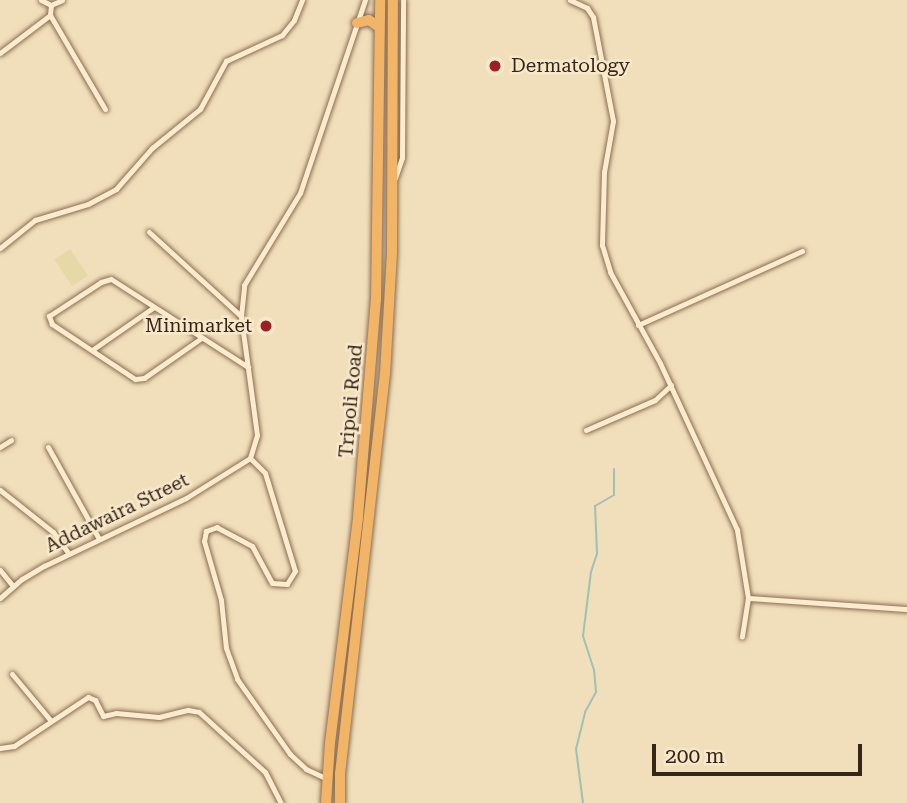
<!DOCTYPE html>
<style>
body{margin:0}
#map{position:relative;width:907px;height:803px;overflow:hidden;background:#f1deba;font-family:"Roboto Serif",serif}
div>[style]{position:absolute}
[style*='--x']{left:calc(var(--x)*1px);top:calc(var(--y)*1px);width:calc(var(--w)*1px);rotate:calc(var(--a)*1deg)}
.farmland>*{inset:0;background:#e7d9a7;transform-origin:0 0}
.stream>*{height:2px;margin:-1px;padding:0 1px;transform-origin:1px;border-radius:1px;background:#9fc1b5}
.roads{filter:drop-shadow(0 0 2px #896d53) drop-shadow(0 0 2px #896d53)}
.minor>*{height:5px;margin:-2.5px;padding:0 2.5px;transform-origin:2.5px;border-radius:2.5px;background:#fcebcd}
.trunk>*{height:10px;margin:-5px;padding:0 5px;transform-origin:5px;border-radius:5px;background:#f2b467}
.dots>*{width:19px;height:19px;translate:-50% -50%;box-sizing:border-box;border:4px solid #f8e8ca;border-radius:50%}
span{translate:-50% -50%;white-space:nowrap;text-align:center;line-height:1.15;-webkit-text-stroke:5px #f8e8ca;paint-order:stroke}
.poi-label{font-size:19px;color:#36261a}
.left{translate:0 -50%;text-align:left}
.right{translate:-100% -50%;text-align:right}
.street-label{font-size:19px;color:#36261a}
.scale{position:absolute;left:652px;top:744px;width:210px;height:32px;box-sizing:border-box;border:4px solid #36261a;border-top:0;padding-left:9px;font-size:21px;line-height:24px;white-space:nowrap;color:#36261a;-webkit-text-stroke:5px #f8e8ca;paint-order:stroke}
</style>
<div id="map">
<div class="farmland">
<div style="left:70px;top:249px;width:32px;height:19px;rotate:56deg"></div>
</div>
<div class="stream">
<div style="--x:583;--y:803;--w:54;--a:-97.4"></div>
<div style="--x:576;--y:749;--w:38;--a:-76"></div>
<div style="--x:585;--y:712;--w:23;--a:-61"></div>
<div style="--x:596;--y:692;--w:22;--a:-95"></div>
<div style="--x:594;--y:670;--w:36;--a:-108"></div>
<div style="--x:583;--y:636;--w:64;--a:-82.9"></div>
<div style="--x:591;--y:572;--w:20;--a:-72"></div>
<div style="--x:597;--y:553;--w:47;--a:-92.4"></div>
<div style="--x:595;--y:506;--w:22;--a:-30"></div>
<div style="--x:614;--y:495;--w:26;--a:-90"></div>
</div>
<div class="roads">
<div class="minor">
<div style="--x:41;--y:0;--w:11;--a:27"></div>
<div style="--x:51;--y:5;--w:12;--a:-24"></div>
<div style="--x:570;--y:0;--w:19;--a:25"></div>
<div style="--x:587;--y:8;--w:11;--a:56"></div>
<div style="--x:593;--y:17;--w:106;--a:79.1"></div>
<div style="--x:613;--y:121;--w:52;--a:100"></div>
<div style="--x:604;--y:172;--w:73;--a:91.6"></div>
<div style="--x:602;--y:245;--w:28;--a:73"></div>
<div style="--x:610;--y:272;--w:104;--a:61.2"></div>
<div style="--x:660;--y:363;--w:184;--a:65.2"></div>
<div style="--x:737;--y:530;--w:69;--a:80.8"></div>
<div style="--x:748;--y:598;--w:39;--a:99"></div>
<div style="--x:51;--y:5;--w:10;--a:96"></div>
<div style="--x:50;--y:15;--w:109;--a:59.7"></div>
<div style="--x:0;--y:53;--w:63;--a:-37.2"></div>
<div style="--x:395;--y:178;--w:21;--a:-71"></div>
<div style="--x:402;--y:158;--w:158;--a:-89.6"></div>
<div style="--x:149;--y:232;--w:125;--a:42.4"></div>
<div style="--x:0;--y:248;--w:45;--a:-38.7"></div>
<div style="--x:35;--y:220;--w:55;--a:-16.8"></div>
<div style="--x:88;--y:204;--w:32;--a:-28"></div>
<div style="--x:116;--y:189;--w:55;--a:-48.7"></div>
<div style="--x:152;--y:148;--w:62;--a:-39.1"></div>
<div style="--x:200;--y:109;--w:55;--a:-61.6"></div>
<div style="--x:226;--y:61;--w:62;--a:-24.9"></div>
<div style="--x:282;--y:35;--w:19;--a:-51"></div>
<div style="--x:294;--y:20;--w:22;--a:-68"></div>
<div style="--x:638;--y:325;--w:180;--a:-24.3"></div>
<div style="--x:200;--y:339;--w:68;--a:145.1"></div>
<div style="--x:144;--y:378;--w:9;--a:174"></div>
<div style="--x:135;--y:379;--w:100;--a:-146.5"></div>
<div style="--x:52;--y:324;--w:9;--a:-111"></div>
<div style="--x:49;--y:316;--w:62;--a:-33.2"></div>
<div style="--x:101;--y:282;--w:10;--a:-17"></div>
<div style="--x:111;--y:279;--w:163;--a:32.7"></div>
<div style="--x:92;--y:350;--w:75;--a:-34.7"></div>
<div style="--x:586;--y:430;--w:75;--a:-23.5"></div>
<div style="--x:655;--y:400;--w:22;--a:-43"></div>
<div style="--x:0;--y:447;--w:13;--a:-32"></div>
<div style="--x:48;--y:447;--w:105;--a:61"></div>
<div style="--x:250;--y:458;--w:21;--a:45"></div>
<div style="--x:265;--y:473;--w:102;--a:73"></div>
<div style="--x:295;--y:571;--w:15;--a:122"></div>
<div style="--x:287;--y:584;--w:15;--a:-176"></div>
<div style="--x:272;--y:583;--w:42;--a:-118.4"></div>
<div style="--x:252;--y:546;--w:40;--a:-152"></div>
<div style="--x:217;--y:527;--w:12;--a:160"></div>
<div style="--x:206;--y:531;--w:10;--a:101"></div>
<div style="--x:204;--y:541;--w:61;--a:73.9"></div>
<div style="--x:221;--y:600;--w:48;--a:84.1"></div>
<div style="--x:226;--y:648;--w:33;--a:70"></div>
<div style="--x:237;--y:679;--w:92;--a:54.8"></div>
<div style="--x:290;--y:754;--w:22;--a:43"></div>
<div style="--x:306;--y:769;--w:23;--a:25"></div>
<div style="--x:0;--y:490;--w:68;--a:38.4"></div>
<div style="--x:53;--y:532;--w:27;--a:54"></div>
<div style="--x:0;--y:570;--w:21;--a:51"></div>
<div style="--x:0;--y:598;--w:29;--a:-41"></div>
<div style="--x:22;--y:579;--w:26;--a:-31"></div>
<div style="--x:44;--y:566;--w:157;--a:-25.6"></div>
<div style="--x:186;--y:498;--w:75;--a:-32"></div>
<div style="--x:250;--y:458;--w:24;--a:-73"></div>
<div style="--x:257;--y:435;--w:120;--a:-97.7"></div>
<div style="--x:241;--y:316;--w:31;--a:-84"></div>
<div style="--x:244;--y:285;--w:108;--a:-58.7"></div>
<div style="--x:300;--y:193;--w:204;--a:-71.4"></div>
<div style="--x:748;--y:598;--w:159;--a:4"></div>
<div style="--x:12;--y:674;--w:61;--a:50.3"></div>
<div style="--x:103;--y:716;--w:13;--a:-13"></div>
<div style="--x:116;--y:713;--w:43;--a:5.3"></div>
<div style="--x:159;--y:717;--w:30;--a:-14"></div>
<div style="--x:188;--y:710;--w:11;--a:10"></div>
<div style="--x:199;--y:712;--w:89;--a:42.3"></div>
<div style="--x:265;--y:772;--w:35;--a:63"></div>
<div style="--x:0;--y:748;--w:14;--a:-8"></div>
<div style="--x:14;--y:746;--w:89;--a:-33.5"></div>
<div style="--x:88;--y:697;--w:8;--a:23"></div>
<div style="--x:95;--y:700;--w:18;--a:63"></div>
</div>
<div class="trunk">
<div style="--x:357;--y:23;--w:12;--a:-14"></div>
<div style="--x:369;--y:20;--w:12;--a:35"></div>
<div style="--x:326;--y:803;--w:60;--a:-86.2"></div>
<div style="--x:330;--y:743;--w:228;--a:-82.9"></div>
<div style="--x:358;--y:517;--w:218;--a:-85.3"></div>
<div style="--x:376;--y:300;--w:300;--a:-89.2"></div>
<div style="--x:340;--y:803;--w:29;--a:-90"></div>
<div style="--x:340;--y:774;--w:403;--a:-83.6"></div>
<div style="--x:385;--y:374;--w:123;--a:-86.7"></div>
<div style="--x:392;--y:251;--w:251;--a:-89.8"></div>
</div>
</div>
<div class="dots">
<div style="left:495px;top:66px;background:#9c1f26"></div>
<div style="left:266px;top:326px;background:#9c1f26"></div>
</div>
<div class="poi-label">
<span class="left" style="left:511px;top:66px">Dermatology</span>
<span class="right" style="left:252px;top:326px">Minimarket</span>
</div>
<div class="street-label">
<span style="left:351px;top:401px;rotate:-85deg">Tripoli Road</span>
<span style="left:117px;top:513px;rotate:-26deg">Addawaira Street</span>
</div>
<div class="scale">200 m</div>
</div>
